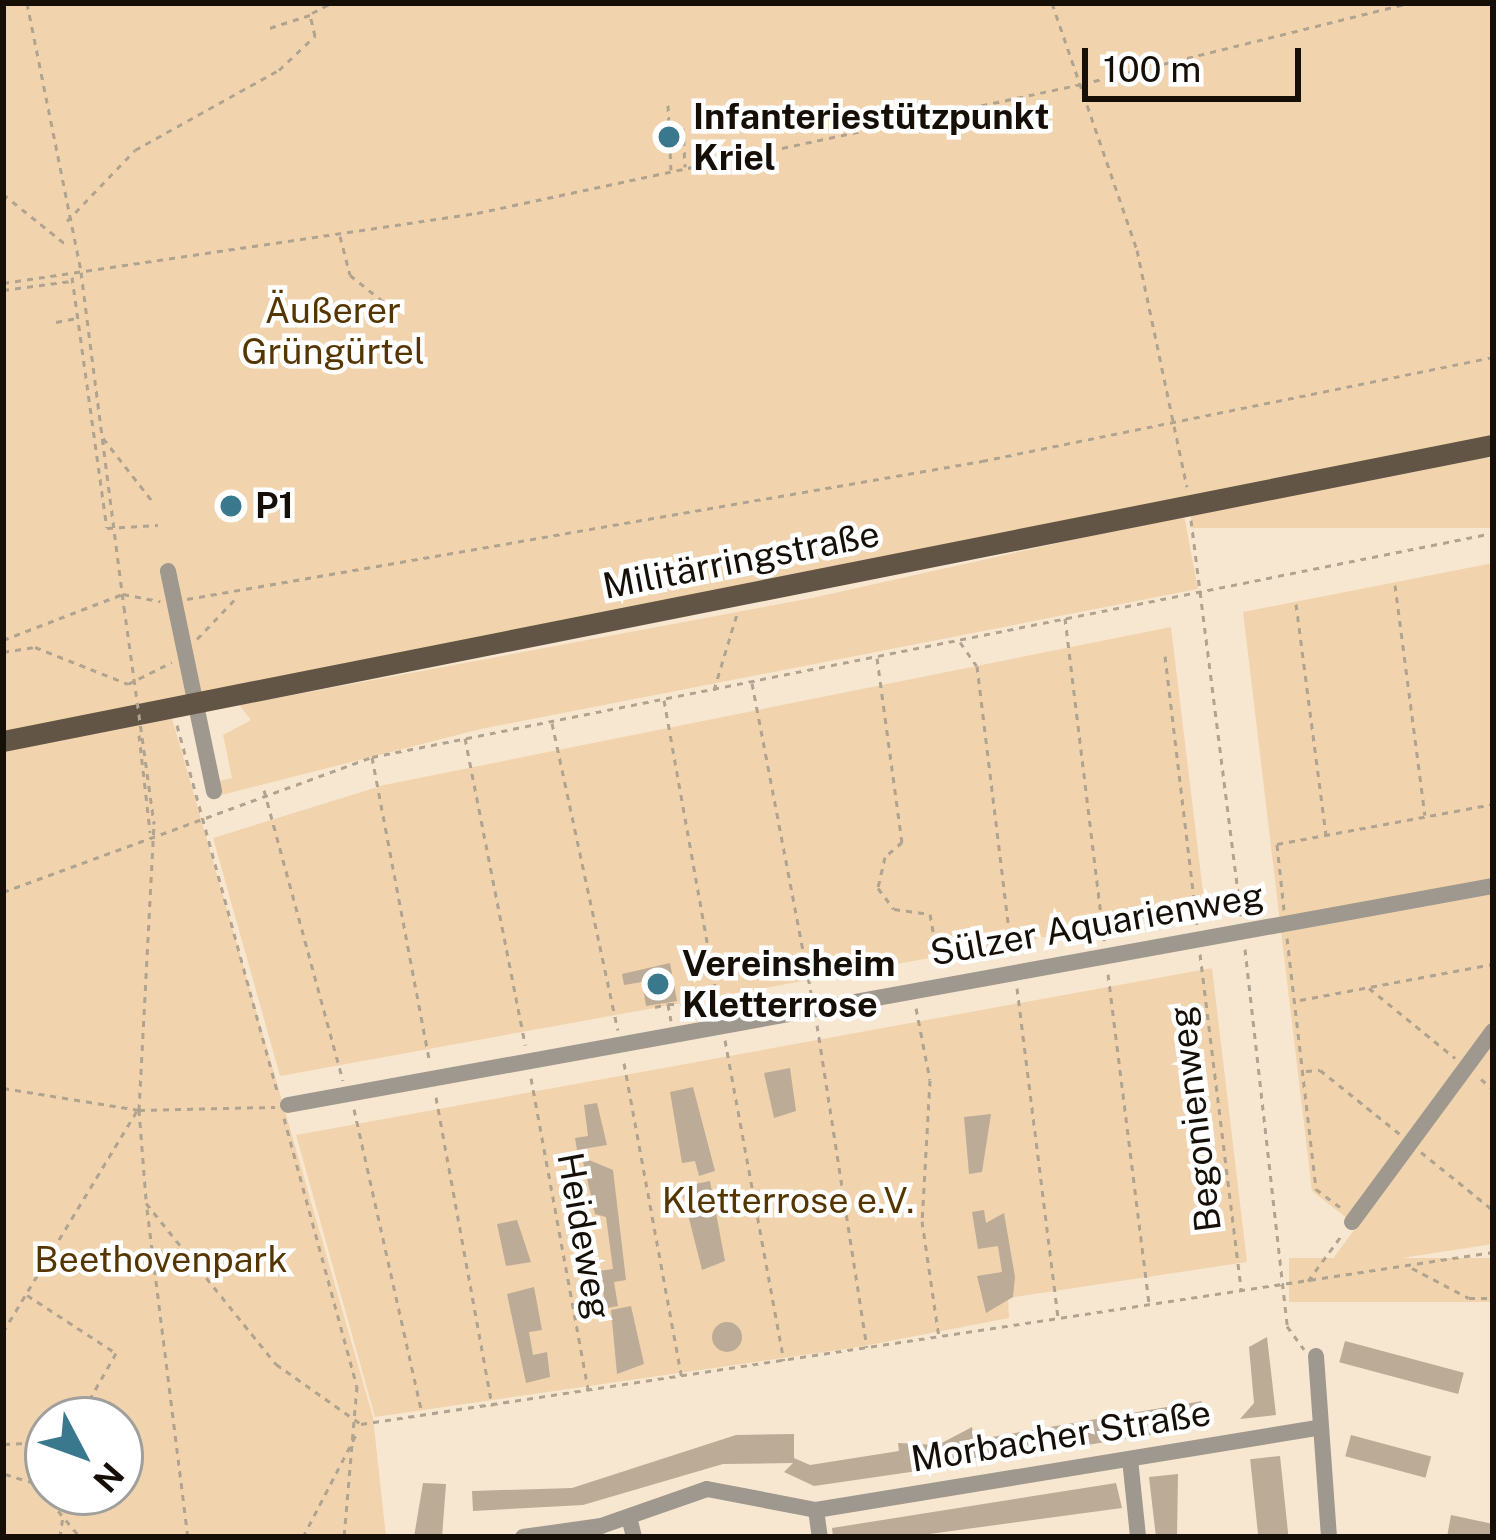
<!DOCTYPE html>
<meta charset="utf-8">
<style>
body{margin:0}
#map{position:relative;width:1496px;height:1540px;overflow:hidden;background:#f8e7d0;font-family:"Public Sans",sans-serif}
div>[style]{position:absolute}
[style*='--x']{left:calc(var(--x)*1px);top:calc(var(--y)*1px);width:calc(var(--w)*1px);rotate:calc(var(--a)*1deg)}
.green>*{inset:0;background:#f1d4ad;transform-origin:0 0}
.building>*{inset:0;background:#bcab96;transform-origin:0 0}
.round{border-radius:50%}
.path>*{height:3px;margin-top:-1.5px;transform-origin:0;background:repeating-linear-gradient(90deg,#b0a390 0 6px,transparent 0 12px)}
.minor>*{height:16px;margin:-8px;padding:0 8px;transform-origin:8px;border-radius:8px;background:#9f988e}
.major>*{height:21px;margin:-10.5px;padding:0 10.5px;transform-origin:10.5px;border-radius:10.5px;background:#625545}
.path-bridge>*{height:3px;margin-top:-1.5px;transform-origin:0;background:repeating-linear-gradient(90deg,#b0a390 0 6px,transparent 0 12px)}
.dots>*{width:33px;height:33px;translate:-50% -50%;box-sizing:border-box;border:6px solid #fff;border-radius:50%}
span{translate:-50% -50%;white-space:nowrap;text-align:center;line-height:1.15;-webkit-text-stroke:9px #fff;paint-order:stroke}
.poi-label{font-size:36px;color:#150f07;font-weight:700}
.left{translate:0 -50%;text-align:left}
.park-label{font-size:36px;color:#553600}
.street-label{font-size:36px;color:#150f07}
.frame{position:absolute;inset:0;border:6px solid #150f07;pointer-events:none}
.north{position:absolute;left:24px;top:1396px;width:120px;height:120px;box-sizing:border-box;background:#fff;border:3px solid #a19f9c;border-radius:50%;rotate:131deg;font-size:33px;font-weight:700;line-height:48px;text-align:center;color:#150f07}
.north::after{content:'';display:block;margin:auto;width:42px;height:54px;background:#3a788e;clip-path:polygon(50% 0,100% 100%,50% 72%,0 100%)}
.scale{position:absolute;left:1082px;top:48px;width:219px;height:54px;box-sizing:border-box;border:6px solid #150f07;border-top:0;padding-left:15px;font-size:36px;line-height:42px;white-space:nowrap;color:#150f07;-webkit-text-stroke:9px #fff;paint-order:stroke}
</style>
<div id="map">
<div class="green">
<div style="clip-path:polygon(3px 3px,1493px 3px,1493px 435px,3px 732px)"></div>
<div style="left:1493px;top:458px;width:70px;height:302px;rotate:90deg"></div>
<div style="clip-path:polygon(1184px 515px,1198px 589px,481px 729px,218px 796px,215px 782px,232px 778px,223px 735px,251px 720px,239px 705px,812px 598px)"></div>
<div style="clip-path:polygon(1493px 563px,1493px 1244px,1337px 1268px,1334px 1257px,1357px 1226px,1312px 1191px,1243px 612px)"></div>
<div style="clip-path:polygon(1171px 627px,1205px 908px,280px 1076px,213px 838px,384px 785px)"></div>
<div style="clip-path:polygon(evenodd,172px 718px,373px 1417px,386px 1537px,3px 1537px,3px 751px,172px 718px,48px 1420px,120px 1420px,120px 1492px,48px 1492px,48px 1420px)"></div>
<div style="clip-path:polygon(1212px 968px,1247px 1262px,1008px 1298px,1009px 1318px,859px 1347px,375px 1417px,296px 1135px)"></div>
<div style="left:1493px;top:1258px;width:44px;height:204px;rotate:90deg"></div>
</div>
<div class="building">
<div style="clip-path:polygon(670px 963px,677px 1001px,646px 1006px,642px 982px,624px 985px,622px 974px)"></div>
<div style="clip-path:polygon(790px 1068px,796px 1111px,774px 1118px,764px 1073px)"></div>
<div style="clip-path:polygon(693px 1087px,715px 1171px,699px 1176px,695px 1161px,682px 1163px,670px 1092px)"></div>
<div style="clip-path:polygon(597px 1103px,607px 1145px,577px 1150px,575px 1138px,588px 1136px,584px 1105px)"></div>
<div style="clip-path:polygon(991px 1114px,982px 1172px,969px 1174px,964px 1117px)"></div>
<div style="clip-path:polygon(582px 1157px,613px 1170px,626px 1280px,614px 1282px,618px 1306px,607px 1308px,601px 1284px,599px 1271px,613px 1269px,606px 1217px,595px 1214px)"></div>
<div style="clip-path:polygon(710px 1181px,725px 1261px,702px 1270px,681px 1187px)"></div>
<div style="clip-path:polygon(984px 1210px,986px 1223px,1004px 1213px,1015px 1277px,1013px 1297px,986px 1313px,977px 1276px,1002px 1272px,998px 1246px,978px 1249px,972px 1212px)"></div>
<div style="clip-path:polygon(517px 1220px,531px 1262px,506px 1266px,497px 1224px)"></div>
<div style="clip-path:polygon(534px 1287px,542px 1330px,529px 1332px,533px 1355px,547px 1352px,550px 1377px,526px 1383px,507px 1294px)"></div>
<div style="clip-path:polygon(631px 1306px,644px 1364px,617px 1374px,611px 1310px)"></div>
<div class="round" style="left:712px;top:1322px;width:30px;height:30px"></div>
<div style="clip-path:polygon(1267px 1337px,1276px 1415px,1240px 1419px,1254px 1403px,1249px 1347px)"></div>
<div style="left:1345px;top:1341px;width:123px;height:22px;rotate:15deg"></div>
<div style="clip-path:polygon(1202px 1401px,1196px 1428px,996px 1459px,958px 1457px,959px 1465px,814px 1486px,784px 1472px,793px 1463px,723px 1464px,583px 1505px,473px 1511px,472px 1491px,572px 1488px,736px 1435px,794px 1434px,794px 1458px,810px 1465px,899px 1451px,898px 1443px,938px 1445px,972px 1427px,974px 1440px)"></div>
<div style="left:1351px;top:1435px;width:83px;height:22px;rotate:15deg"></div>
<div style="left:1280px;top:1456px;width:81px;height:30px;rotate:84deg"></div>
<div style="clip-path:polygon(1178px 1474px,1177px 1537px,1156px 1537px,1149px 1477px)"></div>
<div style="clip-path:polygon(423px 1483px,446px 1484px,442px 1537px,414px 1537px)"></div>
<div style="clip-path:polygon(1116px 1483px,1122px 1508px,907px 1537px,833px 1537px,832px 1528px)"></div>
<div style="clip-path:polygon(1451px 1515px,1493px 1524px,1493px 1537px,1447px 1537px)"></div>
</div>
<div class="path">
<div style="--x:27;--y:3;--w:274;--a:78.6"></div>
<div style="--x:81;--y:272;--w:338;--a:82.7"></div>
<div style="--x:1052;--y:3;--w:261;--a:71"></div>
<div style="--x:1137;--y:250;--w:242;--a:78.1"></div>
<div style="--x:312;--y:13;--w:22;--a:-27"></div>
<div style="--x:668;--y:105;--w:65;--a:87.4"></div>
<div style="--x:674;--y:123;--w:10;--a:29"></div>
<div style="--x:683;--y:128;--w:39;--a:87"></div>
<div style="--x:3;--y:194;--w:83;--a:38.7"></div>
<div style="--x:67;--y:221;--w:98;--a:-46.2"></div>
<div style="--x:135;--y:150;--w:165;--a:-29.1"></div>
<div style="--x:279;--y:70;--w:50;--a:-43.4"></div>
<div style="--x:315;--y:36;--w:22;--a:-103"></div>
<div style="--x:310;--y:15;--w:46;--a:162.3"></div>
<div style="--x:340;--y:236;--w:40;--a:75.6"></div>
<div style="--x:350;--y:275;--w:45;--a:38.7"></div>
<div style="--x:72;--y:277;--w:253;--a:82.1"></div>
<div style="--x:107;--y:528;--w:51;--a:-3.4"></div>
<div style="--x:3;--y:283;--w:479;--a:-8.4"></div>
<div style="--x:477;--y:213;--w:619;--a:-12.04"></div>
<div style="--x:1082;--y:84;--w:338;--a:-13.9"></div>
<div style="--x:3;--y:290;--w:69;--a:-7.5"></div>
<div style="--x:56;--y:322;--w:20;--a:-11"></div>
<div style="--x:103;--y:438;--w:81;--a:52"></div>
<div style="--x:1191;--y:520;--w:399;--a:82.8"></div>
<div style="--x:1395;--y:585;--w:232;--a:82.6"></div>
<div style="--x:187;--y:599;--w:807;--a:-9.85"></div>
<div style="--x:982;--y:461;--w:521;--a:-11.5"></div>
<div style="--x:1296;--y:604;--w:232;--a:82.6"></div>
<div style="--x:1065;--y:618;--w:325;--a:83.1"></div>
<div style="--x:197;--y:639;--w:57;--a:-46.4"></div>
<div style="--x:3;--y:640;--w:129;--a:-21"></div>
<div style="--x:123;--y:594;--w:38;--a:11"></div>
<div style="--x:960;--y:642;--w:29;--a:55"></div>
<div style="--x:977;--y:666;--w:291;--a:83.1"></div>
<div style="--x:3;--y:652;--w:32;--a:-9"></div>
<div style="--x:35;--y:647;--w:100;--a:21.7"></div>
<div style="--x:128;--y:684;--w:49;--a:-26.6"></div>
<div style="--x:1165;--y:656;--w:272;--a:83.2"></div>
<div style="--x:877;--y:658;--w:186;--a:82.3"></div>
<div style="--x:902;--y:842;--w:23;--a:139"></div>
<div style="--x:885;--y:857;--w:32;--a:103"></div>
<div style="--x:878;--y:888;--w:26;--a:53"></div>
<div style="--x:894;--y:909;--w:36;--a:8"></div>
<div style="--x:930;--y:914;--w:58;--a:80"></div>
<div style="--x:752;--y:683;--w:315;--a:79.2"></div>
<div style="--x:714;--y:690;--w:79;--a:-73.2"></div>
<div style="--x:664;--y:700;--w:318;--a:79.9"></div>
<div style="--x:552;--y:723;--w:314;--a:77.9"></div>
<div style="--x:177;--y:725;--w:379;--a:74.7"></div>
<div style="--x:139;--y:735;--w:98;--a:83.5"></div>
<div style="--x:465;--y:738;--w:313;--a:78.9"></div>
<div style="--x:372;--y:757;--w:312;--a:79.3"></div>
<div style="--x:264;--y:790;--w:301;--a:74.8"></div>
<div style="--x:3;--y:892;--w:393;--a:-20.1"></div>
<div style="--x:372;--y:757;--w:1143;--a:-11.3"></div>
<div style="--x:1284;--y:910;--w:66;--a:-96.1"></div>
<div style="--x:1277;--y:844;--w:220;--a:-10.5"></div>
<div style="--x:1287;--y:938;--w:253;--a:83.4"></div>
<div style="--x:1316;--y:1189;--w:31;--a:37"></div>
<div style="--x:1245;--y:949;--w:379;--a:83.6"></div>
<div style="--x:1287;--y:1326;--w:29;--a:54"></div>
<div style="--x:1200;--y:954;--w:338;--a:83"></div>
<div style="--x:1108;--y:974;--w:333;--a:82.9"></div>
<div style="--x:1017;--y:988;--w:333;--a:82.9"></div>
<div style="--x:1369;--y:988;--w:111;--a:39.1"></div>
<div style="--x:1300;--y:1000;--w:196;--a:-10.6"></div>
<div style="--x:668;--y:1004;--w:48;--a:1.2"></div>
<div style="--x:655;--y:1007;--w:13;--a:-13"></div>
<div style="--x:668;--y:1004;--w:17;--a:80"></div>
<div style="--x:916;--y:1008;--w:73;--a:79"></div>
<div style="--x:930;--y:1080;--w:141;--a:93.2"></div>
<div style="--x:922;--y:1221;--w:117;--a:81.7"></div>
<div style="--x:817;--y:1025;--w:326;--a:81.2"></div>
<div style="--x:725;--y:1040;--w:326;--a:79.6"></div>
<div style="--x:624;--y:1063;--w:320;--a:79.6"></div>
<div style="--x:1306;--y:1071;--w:14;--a:-4"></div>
<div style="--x:1320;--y:1070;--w:102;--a:38.7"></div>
<div style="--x:531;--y:1078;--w:320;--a:79.6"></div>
<div style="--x:1481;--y:1079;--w:16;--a:40"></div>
<div style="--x:3;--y:1088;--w:138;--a:9.2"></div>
<div style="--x:139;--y:1110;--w:136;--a:-1.3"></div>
<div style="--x:436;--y:1097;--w:314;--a:79.7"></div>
<div style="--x:354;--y:1109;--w:312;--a:77.4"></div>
<div style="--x:284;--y:1118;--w:278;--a:74.8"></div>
<div style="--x:357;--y:1386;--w:152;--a:94.9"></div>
<div style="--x:1421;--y:1152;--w:92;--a:38.9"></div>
<div style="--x:146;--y:1199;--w:89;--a:-94.5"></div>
<div style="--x:139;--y:1110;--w:286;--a:-87"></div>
<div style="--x:146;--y:1203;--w:207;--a:51.1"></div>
<div style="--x:276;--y:1364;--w:104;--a:35.2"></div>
<div style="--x:361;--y:1424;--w:1145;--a:-8.64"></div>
<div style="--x:147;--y:1209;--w:331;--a:82.9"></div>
<div style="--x:1412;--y:1268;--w:64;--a:27.8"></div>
<div style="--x:1469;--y:1298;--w:24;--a:0"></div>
<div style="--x:1308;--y:1281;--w:56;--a:-53.7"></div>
<div style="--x:27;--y:1295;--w:106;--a:33.1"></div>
<div style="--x:116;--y:1353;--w:77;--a:119.6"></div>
<div style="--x:3;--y:1332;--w:258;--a:-58.8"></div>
<div style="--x:3;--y:1339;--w:164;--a:90"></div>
<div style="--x:4;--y:1444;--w:44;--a:-2.6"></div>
<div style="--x:5;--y:1474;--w:31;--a:17"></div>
<div style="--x:35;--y:1483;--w:70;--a:50.2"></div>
<div style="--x:60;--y:1537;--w:22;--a:-82"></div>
<div style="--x:303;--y:1537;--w:119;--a:-62.6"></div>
</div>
<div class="minor">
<div style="--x:168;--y:571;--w:225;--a:78.2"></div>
<div style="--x:288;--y:1105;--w:1225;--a:-10.3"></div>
<div style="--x:1352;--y:1222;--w:237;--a:-53.6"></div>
<div style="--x:1316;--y:1356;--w:181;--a:85.9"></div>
<div style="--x:1130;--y:1459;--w:78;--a:84.1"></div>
<div style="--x:816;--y:1510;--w:27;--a:82"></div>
<div style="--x:629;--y:1517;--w:21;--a:76"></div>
<div style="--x:523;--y:1537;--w:79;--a:-8"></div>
<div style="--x:601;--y:1526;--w:112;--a:-19.2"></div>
<div style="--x:707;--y:1489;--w:111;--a:10.9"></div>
<div style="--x:816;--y:1510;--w:508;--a:-9.3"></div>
</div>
<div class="major">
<div style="--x:3;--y:741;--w:1519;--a:-11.24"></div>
</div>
<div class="path-bridge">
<div style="--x:124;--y:607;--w:219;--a:82.1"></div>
</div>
<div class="dots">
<div style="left:669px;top:137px;background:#3a788e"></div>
<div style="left:231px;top:506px;background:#3a788e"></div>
<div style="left:658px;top:984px;background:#3a788e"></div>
</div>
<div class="poi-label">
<span class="left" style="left:693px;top:137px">Infanteriestützpunkt<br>Kriel</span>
<span class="left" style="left:255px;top:506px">P1</span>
<span class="left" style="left:682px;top:984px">Vereinsheim<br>Kletterrose</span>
</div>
<div class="park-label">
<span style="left:333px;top:331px">Äußerer<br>Grüngürtel</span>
<span style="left:788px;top:1201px">Kletterrose e.V.</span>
<span style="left:161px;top:1260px">Beethovenpark</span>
</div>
<div class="street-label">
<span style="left:741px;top:560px;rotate:-11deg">Militärringstraße</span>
<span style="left:1097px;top:924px;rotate:-10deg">Sülzer Aquarienweg</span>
<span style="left:1195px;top:1119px;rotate:-97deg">Begonienweg</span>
<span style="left:584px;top:1236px;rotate:80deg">Heideweg</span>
<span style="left:1061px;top:1436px;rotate:-9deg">Morbacher Straße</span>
</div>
<div class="frame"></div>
<div class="north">N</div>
<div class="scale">100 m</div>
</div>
